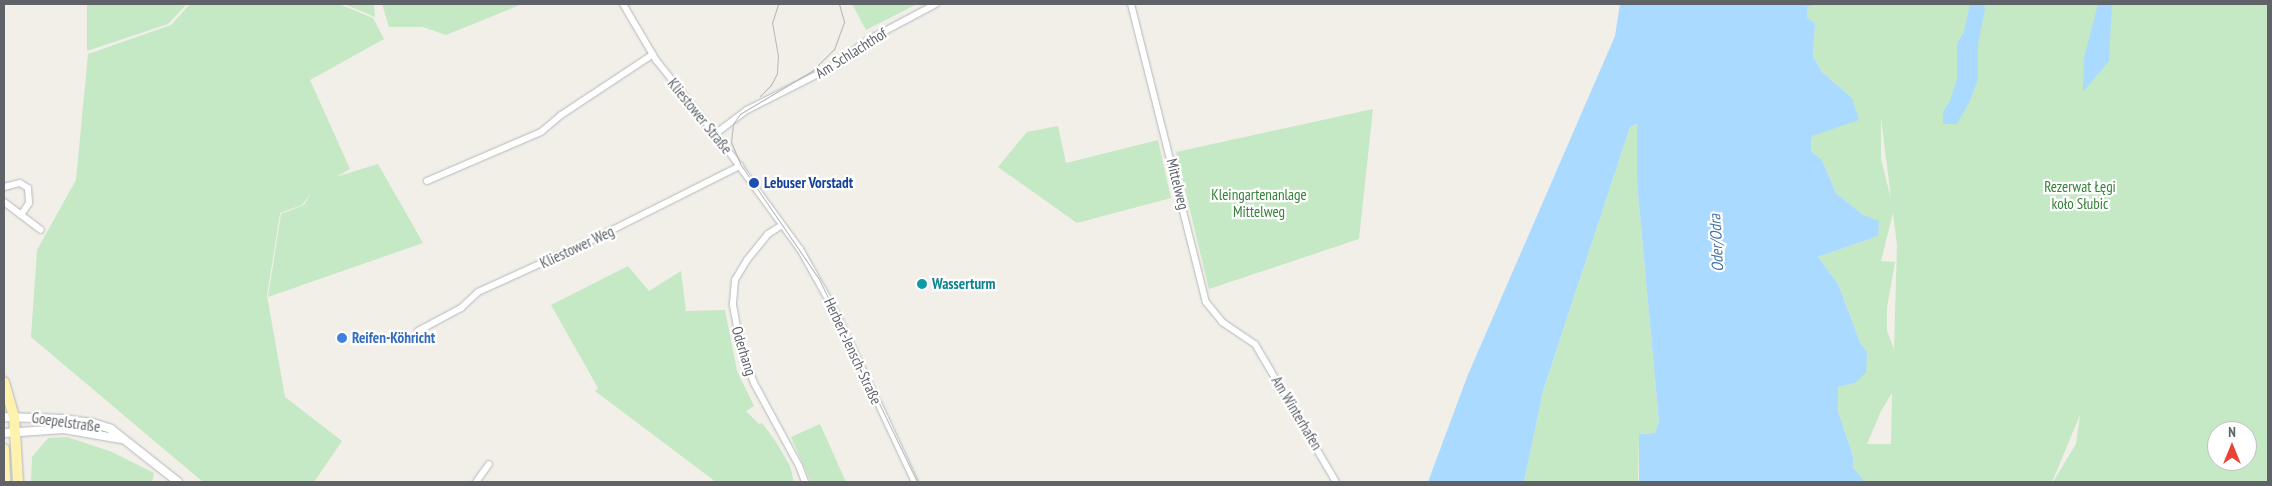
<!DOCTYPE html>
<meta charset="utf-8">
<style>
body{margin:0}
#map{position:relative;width:2272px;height:486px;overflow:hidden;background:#f1efe8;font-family:"PT Sans Narrow",sans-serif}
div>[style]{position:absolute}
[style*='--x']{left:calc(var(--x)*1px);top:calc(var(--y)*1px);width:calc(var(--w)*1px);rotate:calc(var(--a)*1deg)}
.green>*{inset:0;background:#c5e8c5}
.water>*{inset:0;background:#aadaff}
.roads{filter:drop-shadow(0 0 1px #b5b8bc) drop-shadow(0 0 1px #b5b8bc)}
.minor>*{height:6px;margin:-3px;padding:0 3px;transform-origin:3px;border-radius:3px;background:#fff}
.tertiary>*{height:8px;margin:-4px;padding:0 4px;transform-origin:4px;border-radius:4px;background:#fff}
.primary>*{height:10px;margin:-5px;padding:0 5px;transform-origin:5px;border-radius:5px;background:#fff2af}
.tram>*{height:1px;margin:-0.5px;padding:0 0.5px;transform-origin:0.5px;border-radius:0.5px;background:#b6b7b8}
.dots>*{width:14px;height:14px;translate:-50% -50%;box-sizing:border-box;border:2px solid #fff;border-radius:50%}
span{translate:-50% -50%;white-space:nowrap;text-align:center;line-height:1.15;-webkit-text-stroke:4.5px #fff;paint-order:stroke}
.street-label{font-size:15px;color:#5f6368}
.transit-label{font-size:15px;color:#164399;font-weight:700}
.left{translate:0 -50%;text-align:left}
.park-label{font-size:15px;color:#348238}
.culture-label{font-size:15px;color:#0d838f;font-weight:700}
.shop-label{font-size:15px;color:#366cbe;font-weight:700}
.water-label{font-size:16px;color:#4174aa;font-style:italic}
.frame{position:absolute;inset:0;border:5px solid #5f6368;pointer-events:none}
.north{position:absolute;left:2207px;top:421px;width:50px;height:50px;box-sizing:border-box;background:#fff;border:1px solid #bfc1c3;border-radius:50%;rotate:0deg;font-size:14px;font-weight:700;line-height:20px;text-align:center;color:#5f6368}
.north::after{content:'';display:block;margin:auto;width:18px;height:22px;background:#ea4335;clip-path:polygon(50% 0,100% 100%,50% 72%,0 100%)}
</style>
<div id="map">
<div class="green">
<div style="clip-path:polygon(87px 4px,187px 4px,168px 24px,87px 51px)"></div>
<div style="clip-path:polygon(190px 4px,339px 4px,373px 18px,384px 39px,310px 80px,350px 169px,336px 177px,378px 164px,423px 243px,268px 297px,281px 214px,304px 205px,311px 193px,302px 205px,280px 213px,267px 296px,285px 397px,342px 441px,314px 482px,203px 482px,31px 337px,37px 250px,76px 180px,88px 54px,171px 25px)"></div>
<div style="clip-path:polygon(344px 4px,374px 4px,375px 17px)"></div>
<div style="clip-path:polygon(382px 4px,522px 4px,446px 35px,423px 27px,389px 27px)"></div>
<div style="clip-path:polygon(852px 4px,917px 4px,866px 30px)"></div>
<div style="clip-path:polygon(evenodd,1822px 4px,2268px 4px,2268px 482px,2053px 482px,2076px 444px,2080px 415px,2052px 482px,1865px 482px,1853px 469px,1853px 456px,1838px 411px,1838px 387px,1855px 383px,1867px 352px,1860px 342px,1838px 284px,1818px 257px,1878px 236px,1863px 215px,1836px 193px,1822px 160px,1811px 151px,1812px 136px,1852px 98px,1822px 72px,1813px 56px,1815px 24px,1807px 17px,1807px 7px,1822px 4px,1881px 118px,1891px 198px,1891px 199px,1881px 159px,1881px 118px,1822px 4px,1893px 213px,1897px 245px,1894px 349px,1887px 331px,1887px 307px,1895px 262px,1881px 261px,1893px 213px,1822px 4px,1892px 393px,1891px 444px,1867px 444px,1881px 411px,1892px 393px,1822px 4px,2217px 431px,2247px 431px,2247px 461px,2217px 461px,2217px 431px)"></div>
<div style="clip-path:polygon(1373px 109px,1359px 239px,1209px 289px,1176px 152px)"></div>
<div style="clip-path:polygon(1638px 124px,1637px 182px,1659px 422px,1655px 433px,1639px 434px,1638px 482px,1524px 482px,1543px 391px,1630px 127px)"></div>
<div style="clip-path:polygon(1058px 126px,1066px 163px,1158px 140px,1171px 198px,1077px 223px,998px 167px,1027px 132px)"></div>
<div style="clip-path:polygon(628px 266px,649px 291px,681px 271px,686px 311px,725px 310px,737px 371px,754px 406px,746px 411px,759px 424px,762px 423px,776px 442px,790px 466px,794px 482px,716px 482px,595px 391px,598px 388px,551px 305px)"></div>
<div style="clip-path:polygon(820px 424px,846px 482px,811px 482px,791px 437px)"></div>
<div style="clip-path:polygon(67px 437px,112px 452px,154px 473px,152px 482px,31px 482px,32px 457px,48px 438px)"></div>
</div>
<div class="water">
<div style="clip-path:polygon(1620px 4px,1822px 4px,1807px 7px,1807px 17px,1815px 24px,1813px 56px,1822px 72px,1852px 98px,1859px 120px,1812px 136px,1811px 151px,1822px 160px,1836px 193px,1863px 215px,1879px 221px,1878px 236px,1818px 257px,1838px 284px,1860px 342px,1867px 352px,1866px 373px,1855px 383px,1838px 387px,1838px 411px,1853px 456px,1853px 468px,1865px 482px,1639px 482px,1639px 434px,1655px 433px,1659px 422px,1637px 182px,1637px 124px,1630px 127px,1543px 391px,1524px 482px,1428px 482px,1467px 377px,1615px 36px)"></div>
<div style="clip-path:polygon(1970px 4px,1984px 4px,1985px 9px,1978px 44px,1978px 79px,1970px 101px,1957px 124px,1943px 124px,1943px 112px,1950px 101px,1957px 79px,1957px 44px,1964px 32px)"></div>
<div style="clip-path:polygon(2098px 4px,2112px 4px,2109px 61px,2083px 92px,2084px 58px)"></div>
</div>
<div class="roads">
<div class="minor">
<div style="--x:623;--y:4;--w:65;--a:59.5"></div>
<div style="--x:656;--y:60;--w:114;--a:51.4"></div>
<div style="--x:727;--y:149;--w:124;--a:53.9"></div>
<div style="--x:800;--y:249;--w:76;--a:60.7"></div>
<div style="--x:837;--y:315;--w:184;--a:65"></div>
<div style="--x:1131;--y:4;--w:307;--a:75.9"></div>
<div style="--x:1206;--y:302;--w:26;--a:51"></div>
<div style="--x:1222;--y:322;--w:40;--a:34"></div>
<div style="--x:1255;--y:344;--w:160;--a:59.6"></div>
<div style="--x:715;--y:134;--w:40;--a:-37"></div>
<div style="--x:747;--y:110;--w:95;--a:-26.8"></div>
<div style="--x:832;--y:67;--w:45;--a:-36.9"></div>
<div style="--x:868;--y:40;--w:77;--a:-27.9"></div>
<div style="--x:427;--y:181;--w:124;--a:-23.3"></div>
<div style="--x:541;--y:132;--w:26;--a:-40"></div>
<div style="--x:561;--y:115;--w:110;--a:-33.5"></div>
<div style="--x:4;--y:187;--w:16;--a:-14"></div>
<div style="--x:20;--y:183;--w:9;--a:32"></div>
<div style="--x:28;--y:188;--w:15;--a:86"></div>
<div style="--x:29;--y:203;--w:14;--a:124"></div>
<div style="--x:4;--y:202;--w:46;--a:37.1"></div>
<div style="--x:782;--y:225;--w:17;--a:147"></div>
<div style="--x:768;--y:234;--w:33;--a:129"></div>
<div style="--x:747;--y:260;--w:23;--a:121"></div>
<div style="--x:735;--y:280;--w:25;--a:95"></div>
<div style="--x:733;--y:305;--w:45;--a:79.7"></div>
<div style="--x:741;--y:349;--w:36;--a:69"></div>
<div style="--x:754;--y:383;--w:94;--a:61.5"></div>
<div style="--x:799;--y:466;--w:17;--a:69"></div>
<div style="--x:418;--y:331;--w:49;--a:-28.1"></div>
<div style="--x:461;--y:308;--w:23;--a:-43"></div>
<div style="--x:478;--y:292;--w:123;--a:-24.5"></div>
<div style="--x:590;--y:241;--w:168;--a:-26.6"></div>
<div style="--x:476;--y:482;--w:22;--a:-54"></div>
</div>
<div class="tertiary">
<div style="--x:4;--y:417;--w:59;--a:1.9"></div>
<div style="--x:63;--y:419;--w:30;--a:8"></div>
<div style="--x:93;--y:423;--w:19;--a:18"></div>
<div style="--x:111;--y:429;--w:85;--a:38.3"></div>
<div style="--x:4;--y:433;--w:60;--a:-3.8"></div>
<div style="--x:64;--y:429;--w:58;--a:10"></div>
</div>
<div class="primary">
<div style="--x:4;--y:382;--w:35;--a:74"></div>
<div style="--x:14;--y:416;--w:66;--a:86.5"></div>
<div style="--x:4;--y:449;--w:33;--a:88"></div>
</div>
</div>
<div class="tram">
<div style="--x:839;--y:4;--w:19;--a:74"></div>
<div style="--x:844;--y:22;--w:29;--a:110"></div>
<div style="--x:834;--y:49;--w:31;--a:135"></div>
<div style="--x:812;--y:71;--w:84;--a:149.2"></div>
<div style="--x:740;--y:114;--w:12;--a:125"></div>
<div style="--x:733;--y:124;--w:18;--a:96"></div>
<div style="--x:731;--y:142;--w:25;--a:67"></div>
<div style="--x:741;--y:165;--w:138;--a:55.6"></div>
<div style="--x:819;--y:279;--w:225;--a:64.2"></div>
<div style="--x:760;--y:96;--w:16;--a:-45"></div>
<div style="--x:771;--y:85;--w:13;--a:-63"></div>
<div style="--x:777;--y:73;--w:17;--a:-87"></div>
<div style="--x:778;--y:56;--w:34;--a:-100"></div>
<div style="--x:772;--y:23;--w:20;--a:-72"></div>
</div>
<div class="dots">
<div style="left:754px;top:183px;background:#1a4fb4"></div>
<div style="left:922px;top:284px;background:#0f9aa8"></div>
<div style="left:342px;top:338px;background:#3f7fe0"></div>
</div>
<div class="street-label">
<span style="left:851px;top:53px;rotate:-32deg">Am Schlachthof</span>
<span style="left:700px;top:116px;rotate:51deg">Kliestower Straße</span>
<span style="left:1178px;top:184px;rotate:76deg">Mittelweg</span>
<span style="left:577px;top:247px;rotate:-25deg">Kliestower Weg</span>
<span style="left:744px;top:351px;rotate:73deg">Oderhang</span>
<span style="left:853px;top:351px;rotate:65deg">Herbert-Jensch-Straße</span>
<span style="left:1297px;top:413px;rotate:59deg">Am Winterhafen</span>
<span style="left:66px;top:422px;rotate:8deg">Goepelstraße</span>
</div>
<div class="transit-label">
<span class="left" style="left:764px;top:183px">Lebuser Vorstadt</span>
</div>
<div class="park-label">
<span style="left:2080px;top:195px">Rezerwat Łęgi<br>koło Słubic</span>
<span style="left:1259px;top:203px">Kleingartenanlage<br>Mittelweg</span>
</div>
<div class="culture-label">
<span class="left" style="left:932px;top:284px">Wasserturm</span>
</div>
<div class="shop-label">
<span class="left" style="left:352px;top:338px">Reifen-Köhricht</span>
</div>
<div class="water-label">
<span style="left:1716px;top:243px;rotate:-93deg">Oder/Odra</span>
</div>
<div class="frame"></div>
<div class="north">N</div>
</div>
